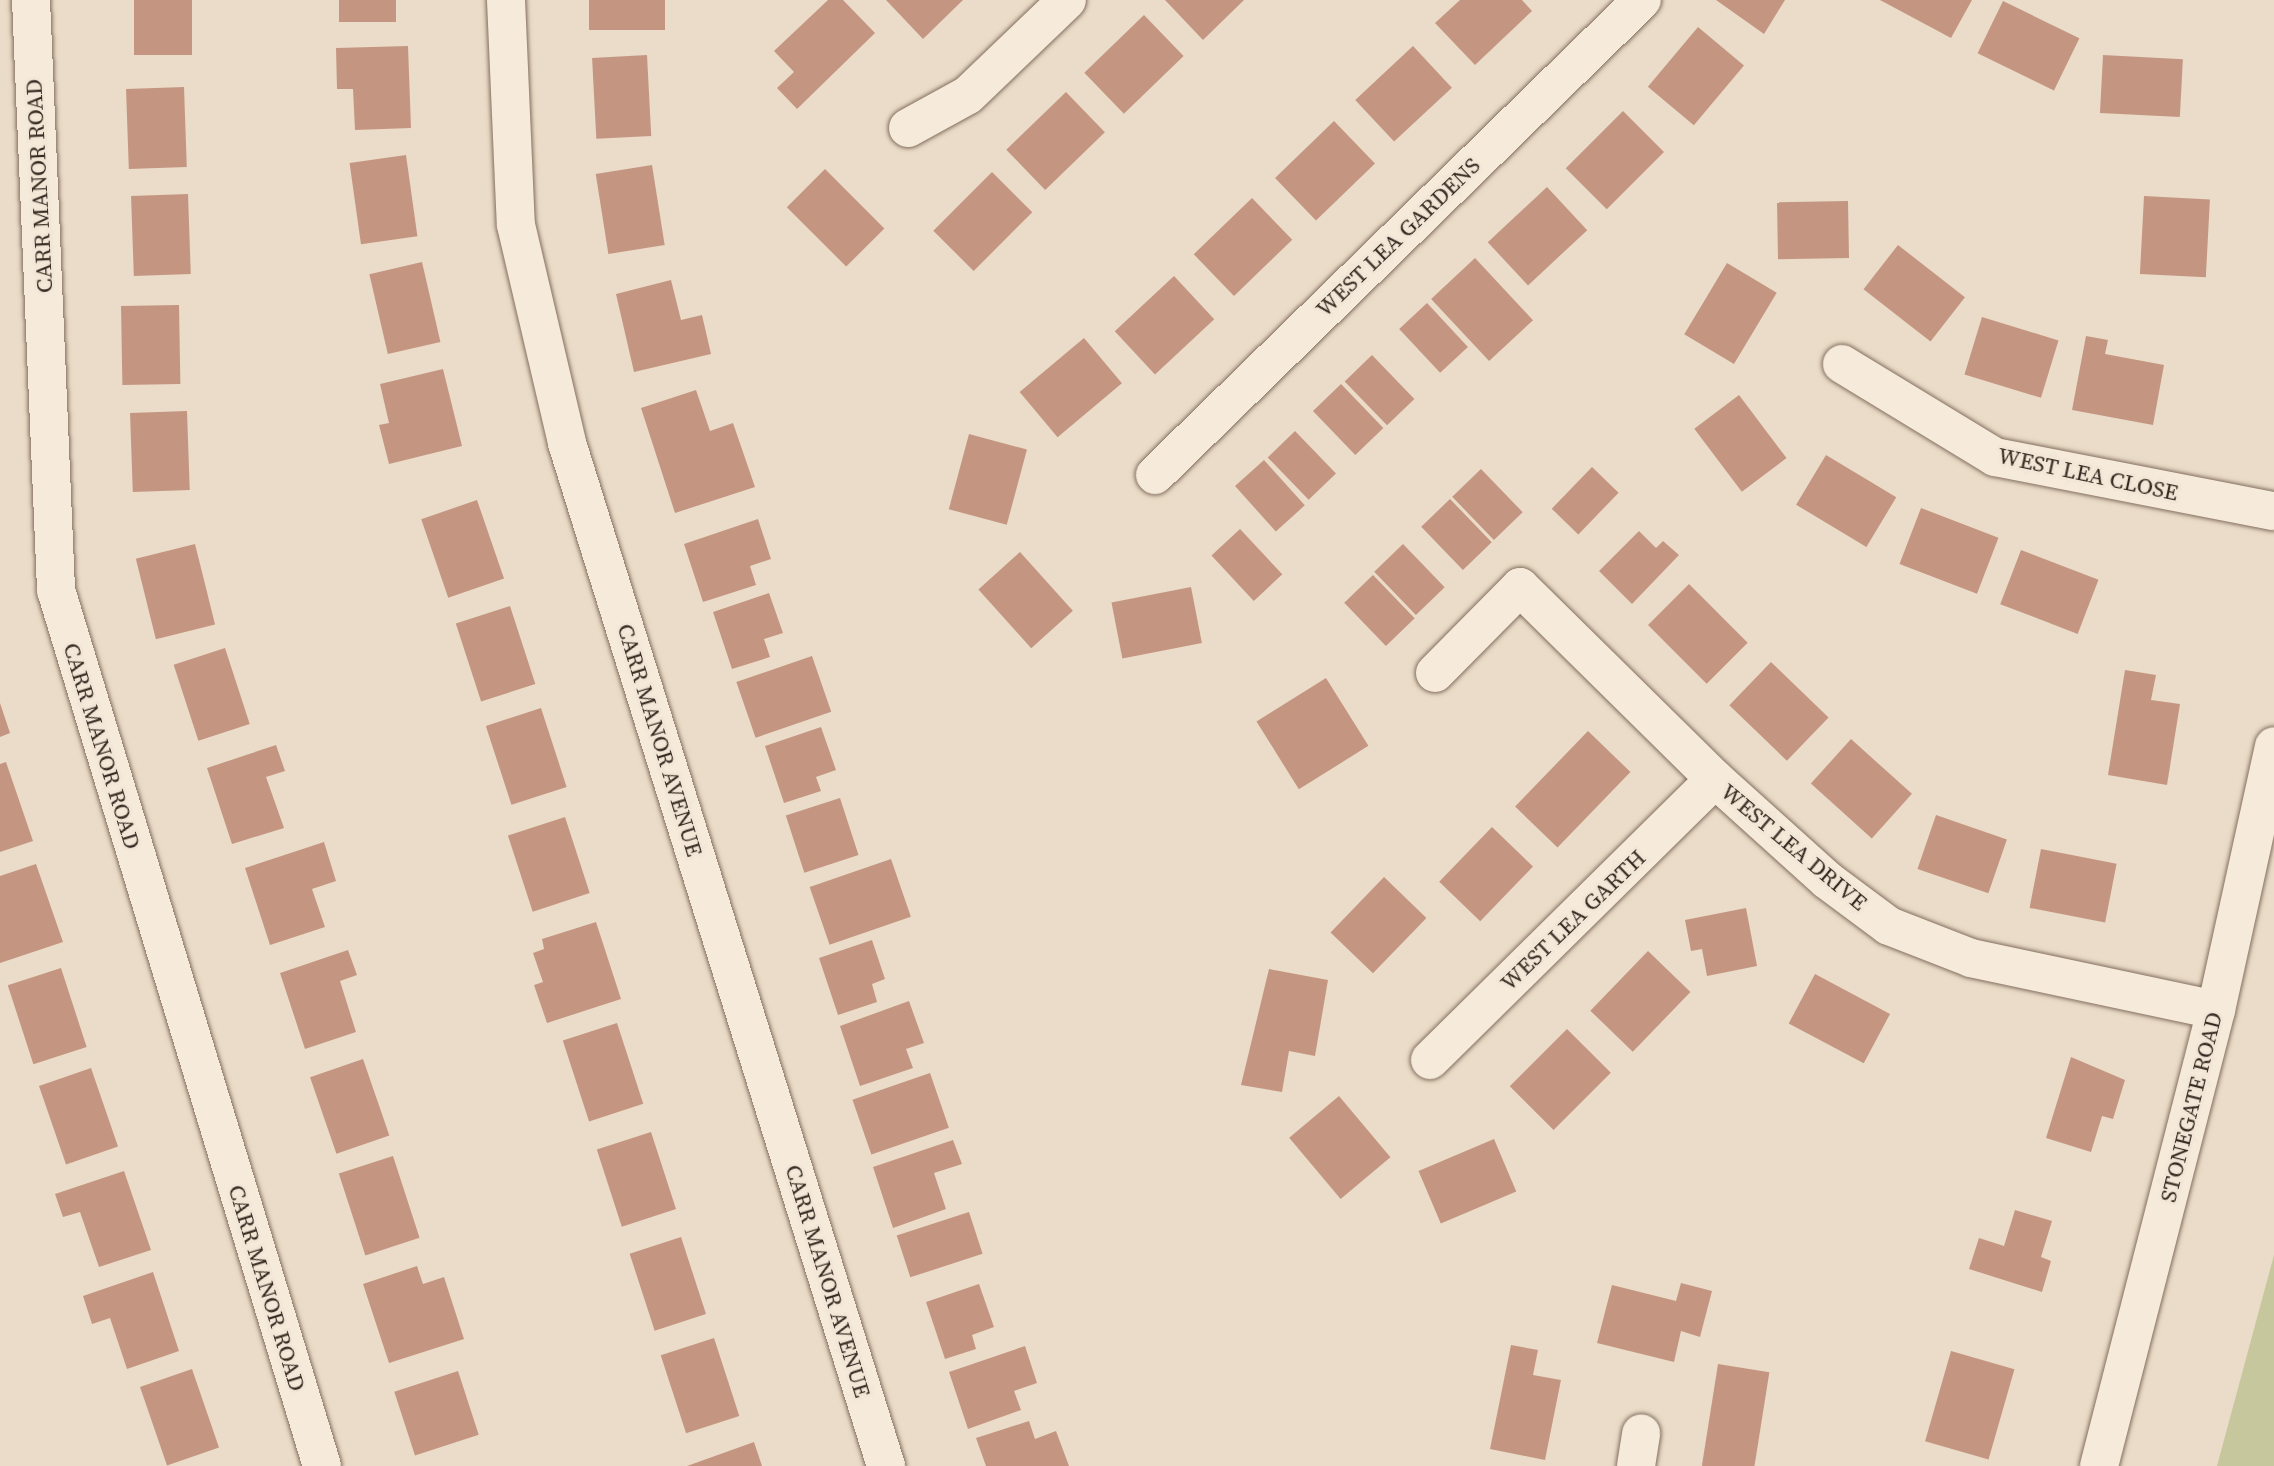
<!DOCTYPE html>
<style>
body{margin:0}
#map{position:relative;width:2274px;height:1466px;overflow:hidden;background:#eadcc8;font-family:"Source Serif 4",serif}
div>[style]{position:absolute}
[style*='--x']{left:calc(var(--x)*1px);top:calc(var(--y)*1px);width:calc(var(--w)*1px);rotate:calc(var(--a)*1deg)}
.green>*{inset:0;background:#c7c79d}
.building>*{inset:0;background:#c49682;transform-origin:0 0}
.roads{filter:drop-shadow(0 0 2px #846f5f) drop-shadow(0 0 2px #846f5f)}
.minor>*{height:38px;margin:-19px;padding:0 19px;transform-origin:19px;border-radius:19px;background:#f6ebdb}
.tertiary>*{height:38px;margin:-19px;padding:0 19px;transform-origin:19px;border-radius:19px;background:#f6ebdb}
.secondary>*{height:38px;margin:-19px;padding:0 19px;transform-origin:19px;border-radius:19px;background:#f6ebdb}
span{translate:-50% -50%;white-space:nowrap;text-align:center;line-height:1.15;-webkit-text-stroke:6px #f2e7d7;paint-order:stroke}
.street-label{font-size:23px;color:#362921}
</style>
<div id="map">
<div class="green">
<div style="clip-path:polygon(2274px 1255px,2274px 1466px,2217px 1466px)"></div>
</div>
<div class="building">
<div style="left:134px;top:0;width:58px;height:55px"></div>
<div style="left:339px;top:0;width:57px;height:22px"></div>
<div style="left:589px;top:0;width:76px;height:30px"></div>
<div style="clip-path:polygon(828px 0,843px 0,875px 33px,797px 109px,777px 88px,794px 72px,774px 51px)"></div>
<div style="clip-path:polygon(886px 0,963px 0,923px 39px)"></div>
<div style="clip-path:polygon(1165px 0,1244px 0,1203px 40px)"></div>
<div style="clip-path:polygon(1460px 0,1522px 0,1532px 11px,1475px 65px,1435px 23px)"></div>
<div style="clip-path:polygon(1716px 0,1785px 0,1764px 34px)"></div>
<div style="clip-path:polygon(1880px 0,1972px 0,1951px 38px)"></div>
<div style="left:2003px;top:1px;width:85px;height:58px;rotate:26deg"></div>
<div style="left:1144px;top:15px;width:57px;height:83px;rotate:46deg"></div>
<div style="left:1698px;top:27px;width:60px;height:78px;rotate:40deg"></div>
<div style="clip-path:polygon(408px 46px,411px 128px,355px 130px,353px 89px,337px 89px,336px 48px)"></div>
<div style="left:1413px;top:46px;width:57px;height:79px;rotate:47deg"></div>
<div style="left:647px;top:55px;width:81px;height:55px;rotate:87deg"></div>
<div style="left:2103px;top:55px;width:80px;height:58px;rotate:3deg"></div>
<div style="left:184px;top:87px;width:80px;height:58px;rotate:88deg"></div>
<div style="left:1066px;top:92px;width:56px;height:83px;rotate:46deg"></div>
<div style="left:1623px;top:111px;width:58px;height:81px;rotate:45deg"></div>
<div style="left:1334px;top:121px;width:59px;height:82px;rotate:46deg"></div>
<div style="left:406px;top:155px;width:82px;height:57px;rotate:82deg"></div>
<div style="left:652px;top:165px;width:81px;height:57px;rotate:81deg"></div>
<div style="left:825px;top:169px;width:84px;height:54px;rotate:45deg"></div>
<div style="left:992px;top:172px;width:57px;height:83px;rotate:45deg"></div>
<div style="left:1547px;top:187px;width:59px;height:81px;rotate:47deg"></div>
<div style="left:188px;top:194px;width:80px;height:57px;rotate:88deg"></div>
<div style="left:2144px;top:196px;width:66px;height:78px;rotate:3deg"></div>
<div style="left:1252px;top:198px;width:58px;height:81px;rotate:46deg"></div>
<div style="left:1848px;top:201px;width:57px;height:71px;rotate:89deg"></div>
<div style="left:1898px;top:245px;width:85px;height:56px;rotate:38deg"></div>
<div style="left:1475px;top:258px;width:85px;height:60px;rotate:47deg"></div>
<div style="left:422px;top:262px;width:82px;height:54px;rotate:77deg"></div>
<div style="left:1727px;top:263px;width:58px;height:83px;rotate:31deg"></div>
<div style="left:1174px;top:276px;width:59px;height:81px;rotate:47deg"></div>
<div style="clip-path:polygon(671px 280px,681px 320px,702px 315px,711px 354px,634px 372px,616px 294px)"></div>
<div style="left:1427px;top:303px;width:60px;height:38px;rotate:47deg"></div>
<div style="left:179px;top:305px;width:79px;height:58px;rotate:89deg"></div>
<div style="left:1982px;top:317px;width:80px;height:60px;rotate:17deg"></div>
<div style="clip-path:polygon(2086px 336px,2108px 340px,2105px 354px,2164px 365px,2153px 425px,2072px 410px)"></div>
<div style="left:1084px;top:338px;width:59px;height:84px;rotate:50deg"></div>
<div style="left:1372px;top:355px;width:61px;height:38px;rotate:46deg"></div>
<div style="clip-path:polygon(443px 369px,462px 446px,389px 464px,379px 425px,389px 423px,380px 384px)"></div>
<div style="left:1341px;top:384px;width:61px;height:39px;rotate:46deg"></div>
<div style="clip-path:polygon(696px 390px,710px 431px,733px 423px,755px 487px,675px 513px,641px 408px)"></div>
<div style="left:1739px;top:395px;width:79px;height:56px;rotate:53deg"></div>
<div style="left:187px;top:411px;width:79px;height:57px;rotate:88deg"></div>
<div style="left:1295px;top:431px;width:59px;height:38px;rotate:46deg"></div>
<div style="left:969px;top:434px;width:60px;height:78px;rotate:15deg"></div>
<div style="left:1826px;top:455px;width:82px;height:58px;rotate:31deg"></div>
<div style="left:1264px;top:460px;width:61px;height:39px;rotate:48deg"></div>
<div style="left:1592px;top:467px;width:37px;height:58px;rotate:44deg"></div>
<div style="left:1481px;top:469px;width:60px;height:40px;rotate:46deg"></div>
<div style="left:1450px;top:499px;width:60px;height:40px;rotate:46deg"></div>
<div style="left:477px;top:500px;width:83px;height:59px;rotate:71deg"></div>
<div style="left:1921px;top:508px;width:83px;height:60px;rotate:21deg"></div>
<div style="clip-path:polygon(758px 519px,771px 559px,750px 566px,756px 585px,703px 602px,684px 544px)"></div>
<div style="left:1240px;top:529px;width:62px;height:39px;rotate:47deg"></div>
<div style="clip-path:polygon(1639px 531px,1656px 548px,1663px 541px,1679px 555px,1632px 604px,1599px 571px)"></div>
<div style="left:195px;top:544px;width:83px;height:61px;rotate:76deg"></div>
<div style="left:1403px;top:544px;width:60px;height:40px;rotate:46deg"></div>
<div style="left:2021px;top:550px;width:83px;height:58px;rotate:21deg"></div>
<div style="left:1020px;top:552px;width:79px;height:56px;rotate:48deg"></div>
<div style="left:1373px;top:575px;width:60px;height:40px;rotate:46deg"></div>
<div style="left:1689px;top:584px;width:83px;height:58px;rotate:45deg"></div>
<div style="left:1191px;top:587px;width:57px;height:81px;rotate:79deg"></div>
<div style="clip-path:polygon(769px 593px,783px 633px,764px 639px,770px 657px,732px 669px,713px 612px)"></div>
<div style="left:510px;top:606px;width:82px;height:57px;rotate:72deg"></div>
<div style="left:225px;top:648px;width:80px;height:54px;rotate:72deg"></div>
<div style="left:812px;top:656px;width:59px;height:80px;rotate:71deg"></div>
<div style="left:1771px;top:662px;width:80px;height:60px;rotate:44deg"></div>
<div style="clip-path:polygon(2125px 670px,2156px 675px,2151px 700px,2180px 704px,2167px 785px,2108px 775px)"></div>
<div style="left:1326px;top:678px;width:80px;height:82px;rotate:58deg"></div>
<div style="clip-path:polygon(0 703px,10px 733px,0 737px)"></div>
<div style="left:541px;top:708px;width:83px;height:58px;rotate:72deg"></div>
<div style="clip-path:polygon(821px 727px,836px 770px,816px 777px,821px 791px,784px 803px,765px 746px)"></div>
<div style="left:1588px;top:731px;width:59px;height:105px;rotate:44deg"></div>
<div style="left:1851px;top:739px;width:82px;height:60px;rotate:42deg"></div>
<div style="clip-path:polygon(276px 745px,285px 771px,266px 777px,284px 828px,232px 844px,207px 768px)"></div>
<div style="clip-path:polygon(6px 762px,33px 841px,0 852px,0 764px)"></div>
<div style="left:840px;top:798px;width:60px;height:57px;rotate:72deg"></div>
<div style="left:1936px;top:815px;width:75px;height:57px;rotate:19deg"></div>
<div style="left:565px;top:817px;width:80px;height:60px;rotate:72deg"></div>
<div style="left:1492px;top:827px;width:57px;height:76px;rotate:44deg"></div>
<div style="clip-path:polygon(324px 842px,336px 881px,312px 889px,325px 927px,270px 945px,245px 868px)"></div>
<div style="left:2041px;top:849px;width:77px;height:60px;rotate:11deg"></div>
<div style="left:891px;top:859px;width:61px;height:86px;rotate:71deg"></div>
<div style="clip-path:polygon(36px 864px,63px 942px,0 963px,0 876px)"></div>
<div style="left:1384px;top:877px;width:59px;height:77px;rotate:44deg"></div>
<div style="clip-path:polygon(1746px 908px,1757px 966px,1707px 976px,1702px 949px,1691px 951px,1685px 920px)"></div>
<div style="clip-path:polygon(596px 922px,621px 999px,547px 1023px,534px 985px,543px 982px,533px 953px,544px 949px,542px 939px)"></div>
<div style="clip-path:polygon(872px 940px,885px 979px,872px 984px,877px 1002px,838px 1015px,819px 958px)"></div>
<div style="clip-path:polygon(348px 950px,357px 975px,340px 981px,356px 1032px,305px 1049px,280px 973px)"></div>
<div style="left:1648px;top:951px;width:59px;height:83px;rotate:44deg"></div>
<div style="left:61px;top:968px;width:83px;height:56px;rotate:72deg"></div>
<div style="clip-path:polygon(1269px 969px,1328px 980px,1315px 1056px,1289px 1051px,1282px 1092px,1241px 1085px)"></div>
<div style="left:1815px;top:974px;width:85px;height:56px;rotate:28deg"></div>
<div style="clip-path:polygon(909px 1001px,924px 1043px,906px 1049px,913px 1068px,860px 1086px,840px 1026px)"></div>
<div style="left:617px;top:1023px;width:85px;height:57px;rotate:72deg"></div>
<div style="left:1567px;top:1029px;width:62px;height:81px;rotate:45deg"></div>
<div style="clip-path:polygon(2071px 1057px,2125px 1080px,2113px 1119px,2102px 1116px,2091px 1152px,2046px 1138px)"></div>
<div style="left:363px;top:1059px;width:81px;height:56px;rotate:71deg"></div>
<div style="left:91px;top:1068px;width:83px;height:55px;rotate:71deg"></div>
<div style="left:930px;top:1073px;width:58px;height:82px;rotate:71deg"></div>
<div style="left:1339px;top:1096px;width:80px;height:65px;rotate:50deg"></div>
<div style="left:651px;top:1132px;width:81px;height:57px;rotate:72deg"></div>
<div style="left:1494px;top:1139px;width:57px;height:82px;rotate:67deg"></div>
<div style="clip-path:polygon(953px 1140px,962px 1164px,934px 1173px,946px 1209px,893px 1228px,873px 1167px)"></div>
<div style="left:393px;top:1156px;width:86px;height:57px;rotate:72deg"></div>
<div style="clip-path:polygon(124px 1171px,151px 1250px,99px 1267px,80px 1212px,63px 1217px,55px 1194px)"></div>
<div style="clip-path:polygon(2015px 1210px,2052px 1221px,2041px 1257px,2051px 1261px,2042px 1292px,1969px 1269px,1979px 1238px,2004px 1246px)"></div>
<div style="left:969px;top:1212px;width:44px;height:76px;rotate:72deg"></div>
<div style="left:681px;top:1237px;width:81px;height:54px;rotate:72deg"></div>
<div style="clip-path:polygon(417px 1266px,423px 1284px,444px 1277px,464px 1339px,389px 1363px,363px 1284px)"></div>
<div style="clip-path:polygon(153px 1272px,179px 1351px,127px 1369px,110px 1318px,92px 1324px,83px 1296px)"></div>
<div style="clip-path:polygon(1681px 1283px,1712px 1291px,1700px 1337px,1681px 1331px,1674px 1362px,1597px 1343px,1612px 1285px,1676px 1301px)"></div>
<div style="clip-path:polygon(979px 1284px,994px 1327px,972px 1335px,976px 1349px,945px 1359px,926px 1302px)"></div>
<div style="left:714px;top:1338px;width:82px;height:56px;rotate:72deg"></div>
<div style="clip-path:polygon(1511px 1345px,1538px 1350px,1533px 1375px,1561px 1380px,1545px 1460px,1490px 1449px)"></div>
<div style="clip-path:polygon(1025px 1346px,1037px 1383px,1014px 1391px,1021px 1410px,968px 1429px,949px 1372px)"></div>
<div style="left:1951px;top:1351px;width:66px;height:94px;rotate:16deg"></div>
<div style="left:1718px;top:1364px;width:52px;height:103px;rotate:9deg"></div>
<div style="left:192px;top:1369px;width:83px;height:55px;rotate:71deg"></div>
<div style="left:458px;top:1371px;width:67px;height:67px;rotate:72deg"></div>
<div style="clip-path:polygon(1029px 1421px,1035px 1439px,1056px 1431px,1069px 1466px,986px 1466px,976px 1438px)"></div>
<div style="clip-path:polygon(754px 1442px,762px 1466px,687px 1466px)"></div>
</div>
<div class="roads">
<div class="minor">
<div style="--x:506;--y:0;--w:225;--a:87.5"></div>
<div style="--x:516;--y:225;--w:224;--a:76.8"></div>
<div style="--x:567;--y:443;--w:1072;--a:72.68"></div>
<div style="--x:908;--y:128;--w:68;--a:-28.8"></div>
<div style="--x:968;--y:95;--w:137;--a:-43.8"></div>
<div style="--x:1842;--y:364;--w:179;--a:31.3"></div>
<div style="--x:1995;--y:457;--w:284;--a:11"></div>
<div style="--x:1155;--y:475;--w:680;--a:-44.29"></div>
<div style="--x:1435;--y:673;--w:121;--a:-45.3"></div>
<div style="--x:1520;--y:587;--w:274;--a:44.6"></div>
<div style="--x:1715;--y:779;--w:151;--a:42"></div>
<div style="--x:1827;--y:880;--w:77;--a:36.6"></div>
<div style="--x:1889;--y:926;--w:88;--a:21.3"></div>
<div style="--x:1971;--y:958;--w:250;--a:12"></div>
<div style="--x:1430;--y:1060;--w:400;--a:-44.6"></div>
<div style="--x:1636;--y:1466;--w:33;--a:-81"></div>
</div>
<div class="tertiary">
<div style="--x:31;--y:0;--w:591;--a:87.57"></div>
<div style="--x:56;--y:590;--w:915;--a:73.11"></div>
</div>
<div class="secondary">
<div style="--x:2099;--y:1466;--w:471;--a:-75.6"></div>
<div style="--x:2216;--y:1010;--w:270;--a:-77.6"></div>
</div>
</div>
<div class="street-label">
<span style="left:39px;top:186px;rotate:-93deg">CARR MANOR ROAD</span>
<span style="left:1398px;top:237px;rotate:-44deg">WEST LEA GARDENS</span>
<span style="left:2088px;top:474px;rotate:12deg">WEST LEA CLOSE</span>
<span style="left:660px;top:740px;rotate:73deg">CARR MANOR AVENUE</span>
<span style="left:102px;top:746px;rotate:73deg">CARR MANOR ROAD</span>
<span style="left:1794px;top:847px;rotate:40deg">WEST LEA DRIVE</span>
<span style="left:1573px;top:920px;rotate:-44deg">WEST LEA GARTH</span>
<span style="left:2191px;top:1107px;rotate:-76deg">STONEGATE ROAD</span>
<span style="left:828px;top:1281px;rotate:73deg">CARR MANOR AVENUE</span>
<span style="left:267px;top:1288px;rotate:73deg">CARR MANOR ROAD</span>
</div>
</div>
